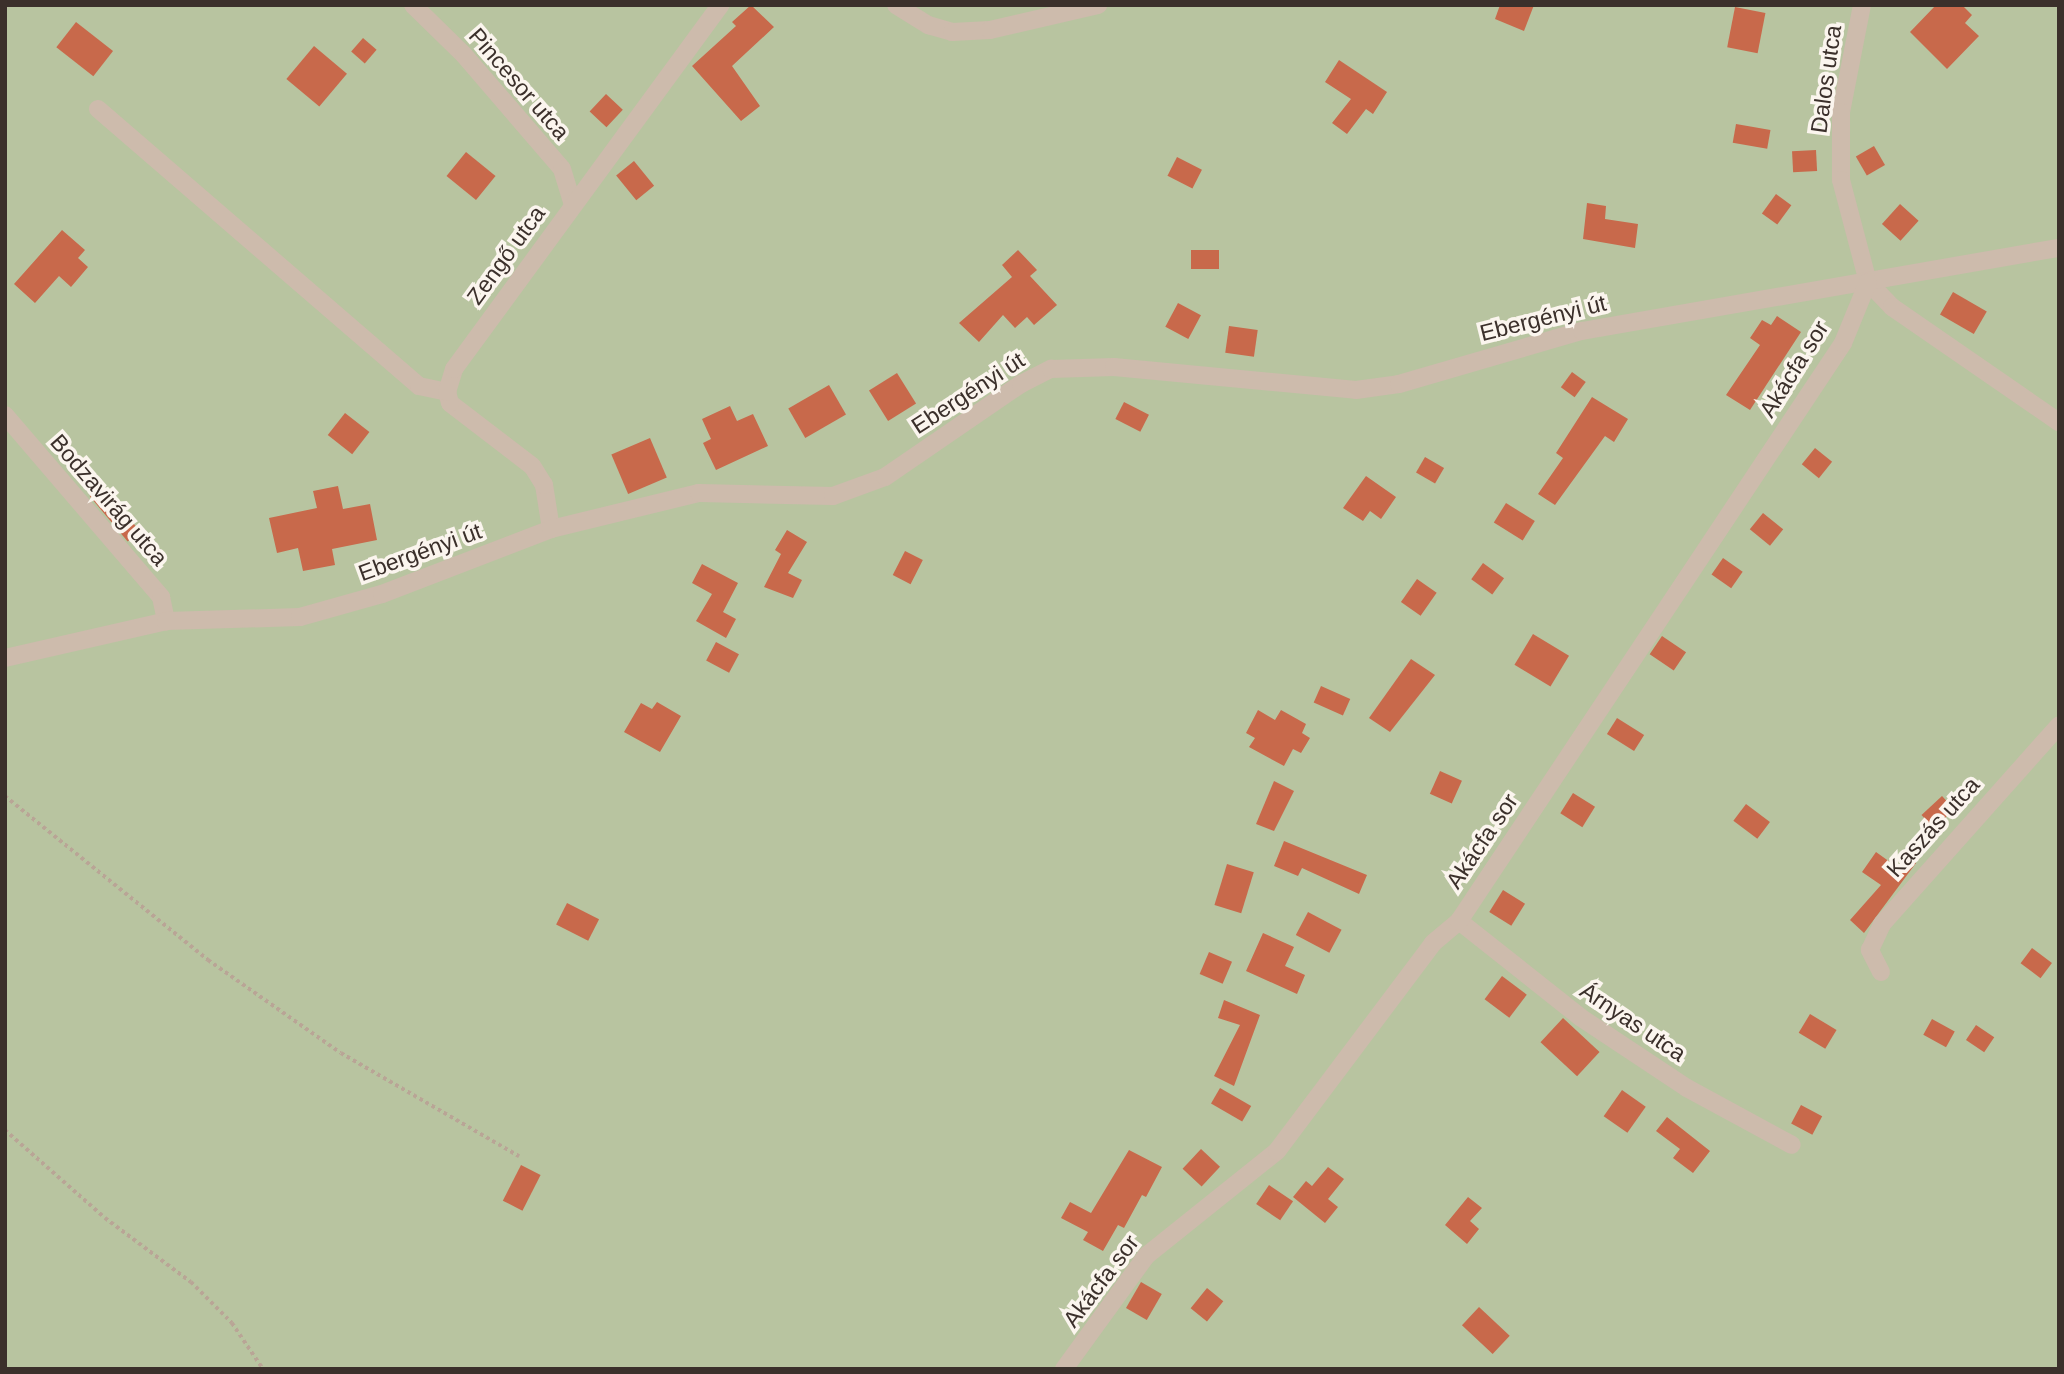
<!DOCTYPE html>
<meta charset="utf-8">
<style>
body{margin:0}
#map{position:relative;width:2064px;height:1374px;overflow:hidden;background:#f4ebe1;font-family:Helvetica,sans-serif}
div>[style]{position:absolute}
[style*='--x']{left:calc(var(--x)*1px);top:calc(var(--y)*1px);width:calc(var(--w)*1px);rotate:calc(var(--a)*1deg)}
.green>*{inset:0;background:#b8c4a0;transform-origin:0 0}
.building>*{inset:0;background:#c8694b;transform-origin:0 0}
.path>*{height:3.5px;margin-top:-1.75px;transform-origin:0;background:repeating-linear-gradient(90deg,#b9a596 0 3.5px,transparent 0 7px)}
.minor>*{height:18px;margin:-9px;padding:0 9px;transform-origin:9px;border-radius:9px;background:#cdbbac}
span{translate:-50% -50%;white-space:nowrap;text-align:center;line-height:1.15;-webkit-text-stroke:7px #fbf5ee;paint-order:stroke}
.street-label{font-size:23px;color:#3b302b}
.frame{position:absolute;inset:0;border:7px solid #3b302b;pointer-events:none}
</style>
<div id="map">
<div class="green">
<div style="left:5px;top:5px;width:2054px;height:1364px"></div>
</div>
<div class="building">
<div style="clip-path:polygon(751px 5px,774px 27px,732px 66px,760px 106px,741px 121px,692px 66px,736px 26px,732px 22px)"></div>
<div style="clip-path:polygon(1500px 5px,1534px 5px,1524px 31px,1495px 19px)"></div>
<div style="clip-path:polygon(1936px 5px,1962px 5px,1972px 15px,1965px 23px,1979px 36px,1947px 69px,1910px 32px)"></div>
<div style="left:1735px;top:7px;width:31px;height:41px;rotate:11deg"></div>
<div style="left:76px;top:22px;width:47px;height:32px;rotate:38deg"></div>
<div style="left:363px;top:38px;width:18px;height:18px;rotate:41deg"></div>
<div style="left:314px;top:46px;width:43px;height:43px;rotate:40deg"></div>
<div style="clip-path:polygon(1339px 60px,1387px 92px,1373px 114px,1366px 109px,1347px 134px,1332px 123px,1351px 99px,1325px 82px)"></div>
<div style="left:606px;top:94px;width:23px;height:24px;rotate:43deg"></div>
<div style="left:1736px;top:124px;width:35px;height:19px;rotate:10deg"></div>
<div style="left:1874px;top:146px;width:22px;height:21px;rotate:60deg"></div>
<div style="left:1816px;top:150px;width:21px;height:24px;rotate:87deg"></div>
<div style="left:466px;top:152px;width:38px;height:31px;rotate:39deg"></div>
<div style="left:1177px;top:157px;width:28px;height:21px;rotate:27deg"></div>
<div style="left:634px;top:161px;width:32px;height:23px;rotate:51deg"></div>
<div style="left:1776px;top:194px;width:19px;height:24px;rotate:36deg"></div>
<div style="clip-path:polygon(1587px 203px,1606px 206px,1605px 219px,1638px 224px,1635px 248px,1583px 239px)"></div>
<div style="left:1900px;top:204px;width:25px;height:27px;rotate:42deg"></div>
<div style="clip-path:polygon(62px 230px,85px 250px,78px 258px,88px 267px,71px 287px,59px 276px,35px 303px,14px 284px)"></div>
<div style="clip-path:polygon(1018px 250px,1037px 270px,1030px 276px,1057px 305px,1034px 325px,1027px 317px,1015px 328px,1003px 315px,979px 342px,959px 323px,1012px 277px,1002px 265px)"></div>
<div style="left:1219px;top:250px;width:19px;height:28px;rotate:90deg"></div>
<div style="left:1953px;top:292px;width:39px;height:26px;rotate:30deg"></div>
<div style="left:1178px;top:303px;width:26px;height:27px;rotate:28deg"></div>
<div style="clip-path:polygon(1777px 316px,1801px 332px,1750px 410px,1726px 395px,1760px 345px,1750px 338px,1762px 320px,1771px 325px)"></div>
<div style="left:1229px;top:326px;width:29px;height:27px;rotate:8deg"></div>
<div style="left:1572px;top:372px;width:17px;height:19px;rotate:36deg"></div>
<div style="left:897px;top:373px;width:36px;height:33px;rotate:58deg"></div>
<div style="left:829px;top:385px;width:34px;height:47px;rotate:60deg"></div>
<div style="clip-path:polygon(1592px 397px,1628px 419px,1614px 442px,1605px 436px,1555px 505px,1538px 494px,1563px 458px,1556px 453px)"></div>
<div style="left:1124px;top:402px;width:28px;height:19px;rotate:27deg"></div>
<div style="clip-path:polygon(730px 406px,737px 421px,753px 414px,768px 446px,716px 470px,703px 443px,711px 439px,702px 419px)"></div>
<div style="left:345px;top:413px;width:31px;height:28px;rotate:38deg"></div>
<div style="left:650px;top:438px;width:43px;height:42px;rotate:67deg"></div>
<div style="left:1815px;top:448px;width:22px;height:21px;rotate:39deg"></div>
<div style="left:1425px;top:457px;width:22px;height:18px;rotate:30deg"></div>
<div style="clip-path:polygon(1366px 476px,1396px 497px,1381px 519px,1370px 511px,1363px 521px,1343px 508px)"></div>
<div style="left:102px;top:486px;width:59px;height:16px;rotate:50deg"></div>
<div style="clip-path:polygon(338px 486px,343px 509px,370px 504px,377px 540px,332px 549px,335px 565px,303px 571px,298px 548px,277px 553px,269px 518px,317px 508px,313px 491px)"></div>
<div style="left:1506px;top:503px;width:34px;height:23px;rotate:32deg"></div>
<div style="left:1763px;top:513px;width:26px;height:21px;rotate:39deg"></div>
<div style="clip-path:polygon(787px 530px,807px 542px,788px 573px,802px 580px,793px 598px,764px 587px,781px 554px,775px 550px)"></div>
<div style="left:905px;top:551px;width:20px;height:27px;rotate:27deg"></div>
<div style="left:1723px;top:558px;width:24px;height:20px;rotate:35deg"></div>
<div style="left:1483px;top:563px;width:26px;height:20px;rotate:36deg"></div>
<div style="clip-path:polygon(702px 564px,738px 583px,723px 612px,736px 619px,726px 638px,696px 621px,712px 594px,692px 583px)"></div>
<div style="left:1417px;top:579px;width:24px;height:28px;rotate:35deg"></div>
<div style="left:1533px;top:634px;width:42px;height:36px;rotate:31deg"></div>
<div style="left:1662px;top:636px;width:29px;height:22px;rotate:34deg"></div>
<div style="left:716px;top:642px;width:26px;height:21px;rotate:28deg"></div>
<div style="clip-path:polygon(1411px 659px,1435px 675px,1390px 732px,1369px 718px)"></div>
<div style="left:1321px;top:686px;width:32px;height:18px;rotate:24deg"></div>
<div style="clip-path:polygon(657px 702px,681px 716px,660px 752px,624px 732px,641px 703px,652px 709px)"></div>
<div style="clip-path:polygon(1258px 710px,1275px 720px,1281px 710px,1306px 724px,1302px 733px,1310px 738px,1301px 753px,1293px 749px,1284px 766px,1249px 747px,1255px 738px,1246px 733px)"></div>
<div style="left:1617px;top:718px;width:32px;height:19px;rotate:32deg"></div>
<div style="left:1440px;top:771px;width:24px;height:25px;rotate:24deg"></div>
<div style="clip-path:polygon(1274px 781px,1294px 791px,1274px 831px,1256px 824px)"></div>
<div style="left:1573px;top:793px;width:26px;height:24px;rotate:32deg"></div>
<div style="left:1942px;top:796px;width:18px;height:28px;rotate:47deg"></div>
<div style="left:1746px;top:804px;width:30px;height:21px;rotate:37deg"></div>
<div style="clip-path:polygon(1284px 841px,1367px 875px,1359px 894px,1302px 868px,1298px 876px,1274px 866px)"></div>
<div style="clip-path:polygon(1876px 852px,1897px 867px,1907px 856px,1916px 863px,1864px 933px,1850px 920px,1881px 885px,1862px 872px)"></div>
<div style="left:1227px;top:864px;width:28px;height:43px;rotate:17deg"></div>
<div style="left:1503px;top:890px;width:26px;height:26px;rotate:32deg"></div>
<div style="left:567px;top:903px;width:36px;height:24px;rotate:27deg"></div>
<div style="left:1308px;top:912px;width:38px;height:26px;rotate:28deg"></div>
<div style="clip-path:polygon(1263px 933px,1294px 947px,1285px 966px,1305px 975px,1297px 994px,1246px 971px)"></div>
<div style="left:2032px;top:948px;width:25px;height:19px;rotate:37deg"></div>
<div style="left:1209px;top:952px;width:25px;height:24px;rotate:23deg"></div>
<div style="left:1502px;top:976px;width:31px;height:29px;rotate:37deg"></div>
<div style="clip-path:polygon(1224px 1000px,1260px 1015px,1234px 1086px,1214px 1076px,1240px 1025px,1218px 1018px)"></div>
<div style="left:1810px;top:1014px;width:31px;height:22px;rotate:31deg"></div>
<div style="left:1563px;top:1018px;width:50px;height:33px;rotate:43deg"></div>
<div style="left:1932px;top:1019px;width:26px;height:18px;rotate:29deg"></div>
<div style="left:1976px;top:1025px;width:22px;height:18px;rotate:34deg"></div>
<div style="left:1220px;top:1088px;width:36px;height:18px;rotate:30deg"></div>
<div style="left:1622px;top:1090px;width:29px;height:32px;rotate:35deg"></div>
<div style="left:1801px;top:1105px;width:24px;height:21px;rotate:28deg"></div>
<div style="clip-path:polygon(1667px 1117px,1710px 1151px,1693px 1173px,1673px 1158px,1680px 1149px,1656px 1131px)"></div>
<div style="left:1201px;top:1149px;width:26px;height:27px;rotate:43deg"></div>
<div style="clip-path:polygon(1129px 1150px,1162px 1167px,1146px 1197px,1142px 1195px,1124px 1228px,1118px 1225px,1103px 1251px,1083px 1240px,1088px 1232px,1061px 1218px,1070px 1202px,1091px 1213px)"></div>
<div style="left:521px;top:1165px;width:22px;height:40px;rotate:27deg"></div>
<div style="clip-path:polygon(1328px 1167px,1344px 1179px,1328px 1199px,1338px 1207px,1325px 1223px,1293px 1197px,1306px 1181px,1312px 1186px)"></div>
<div style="left:1269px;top:1185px;width:29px;height:23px;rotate:34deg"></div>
<div style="clip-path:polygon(1468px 1197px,1482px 1208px,1470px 1221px,1479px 1229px,1467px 1244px,1445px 1225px)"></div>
<div style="left:1141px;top:1282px;width:24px;height:30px;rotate:30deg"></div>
<div style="left:1207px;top:1288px;width:21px;height:26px;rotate:39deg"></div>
<div style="left:1479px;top:1307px;width:42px;height:25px;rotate:43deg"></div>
</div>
<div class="path">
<div style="--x:5;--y:796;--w:261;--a:38.9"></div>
<div style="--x:208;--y:960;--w:162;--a:35"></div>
<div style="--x:341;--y:1053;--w:206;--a:30.1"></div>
<div style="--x:5;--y:1130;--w:133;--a:41.3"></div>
<div style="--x:105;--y:1218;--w:107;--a:36.7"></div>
<div style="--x:191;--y:1282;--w:58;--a:45"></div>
<div style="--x:232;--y:1323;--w:55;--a:56"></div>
</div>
<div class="minor">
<div style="--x:413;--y:5;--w:71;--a:44.4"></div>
<div style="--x:464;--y:55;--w:150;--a:49.3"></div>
<div style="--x:562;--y:169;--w:37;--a:73"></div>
<div style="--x:896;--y:5;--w:38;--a:32"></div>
<div style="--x:928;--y:25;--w:25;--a:16"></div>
<div style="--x:952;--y:32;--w:38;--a:-3"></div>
<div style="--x:990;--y:30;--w:111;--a:-13"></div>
<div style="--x:1862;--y:5;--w:109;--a:101.1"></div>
<div style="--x:1841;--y:112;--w:68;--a:90"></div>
<div style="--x:1841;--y:180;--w:106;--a:75.2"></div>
<div style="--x:1868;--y:282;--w:35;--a:46"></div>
<div style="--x:1892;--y:307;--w:203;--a:34.6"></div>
<div style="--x:98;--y:109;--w:424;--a:40.8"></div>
<div style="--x:419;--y:386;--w:29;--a:12"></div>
<div style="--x:5;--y:415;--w:240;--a:49.4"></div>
<div style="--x:161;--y:597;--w:25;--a:78"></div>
<div style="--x:551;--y:529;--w:45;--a:-99"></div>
<div style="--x:544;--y:485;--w:22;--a:-122"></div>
<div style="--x:532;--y:466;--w:103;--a:-142.5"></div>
<div style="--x:450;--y:403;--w:11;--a:-105"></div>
<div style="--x:447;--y:392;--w:24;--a:-73"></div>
<div style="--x:454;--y:369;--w:451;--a:-53.8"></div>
<div style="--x:5;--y:658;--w:165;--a:-12.9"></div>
<div style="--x:166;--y:621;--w:134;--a:-1.7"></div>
<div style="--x:300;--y:617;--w:85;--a:-15.7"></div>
<div style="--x:382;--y:594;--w:181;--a:-21"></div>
<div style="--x:551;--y:529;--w:152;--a:-13.7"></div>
<div style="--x:699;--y:493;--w:134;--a:1.3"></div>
<div style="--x:833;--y:496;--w:55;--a:-20.1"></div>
<div style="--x:885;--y:477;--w:165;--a:-34.4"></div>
<div style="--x:1021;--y:384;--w:34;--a:-27"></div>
<div style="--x:1051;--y:369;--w:63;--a:-1.8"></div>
<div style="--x:1114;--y:367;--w:243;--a:5.4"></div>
<div style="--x:1356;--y:390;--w:43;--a:-7.9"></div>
<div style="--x:1399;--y:384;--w:191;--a:-16.2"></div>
<div style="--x:1582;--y:331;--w:484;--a:-9.9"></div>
<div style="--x:1459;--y:921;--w:154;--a:38.4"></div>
<div style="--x:1580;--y:1017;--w:128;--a:33.6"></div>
<div style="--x:1687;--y:1088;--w:119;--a:28.5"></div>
<div style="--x:1881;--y:972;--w:25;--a:-117"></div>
<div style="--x:1870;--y:950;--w:29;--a:-65"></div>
<div style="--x:1882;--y:924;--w:266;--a:-48.3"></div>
<div style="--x:1064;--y:1369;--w:140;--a:-54"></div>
<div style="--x:1146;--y:1256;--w:168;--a:-38.7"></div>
<div style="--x:1277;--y:1151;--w:260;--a:-53.1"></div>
<div style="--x:1433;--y:943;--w:34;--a:-40"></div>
<div style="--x:1459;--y:921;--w:694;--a:-56.4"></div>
<div style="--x:1843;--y:343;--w:66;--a:-67.7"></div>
</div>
<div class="street-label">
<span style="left:1826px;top:79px;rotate:-82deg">Dalos utca</span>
<span style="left:519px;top:84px;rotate:49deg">Pincesor utca</span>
<span style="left:506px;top:255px;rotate:-54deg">Zengő utca</span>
<span style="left:1543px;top:318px;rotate:-14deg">Ebergényi út</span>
<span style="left:1794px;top:369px;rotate:-58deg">Akácfa sor</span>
<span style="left:968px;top:393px;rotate:-33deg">Ebergényi út</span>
<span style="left:109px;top:500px;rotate:49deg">Bodzavirág utca</span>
<span style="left:420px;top:552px;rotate:-20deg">Ebergényi út</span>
<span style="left:1933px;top:827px;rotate:-48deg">Kaszás utca</span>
<span style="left:1482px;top:841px;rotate:-56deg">Akácfa sor</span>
<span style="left:1633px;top:1022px;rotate:34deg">Árnyas utca</span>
<span style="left:1101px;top:1281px;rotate:-53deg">Akácfa sor</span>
</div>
<div class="frame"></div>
</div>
